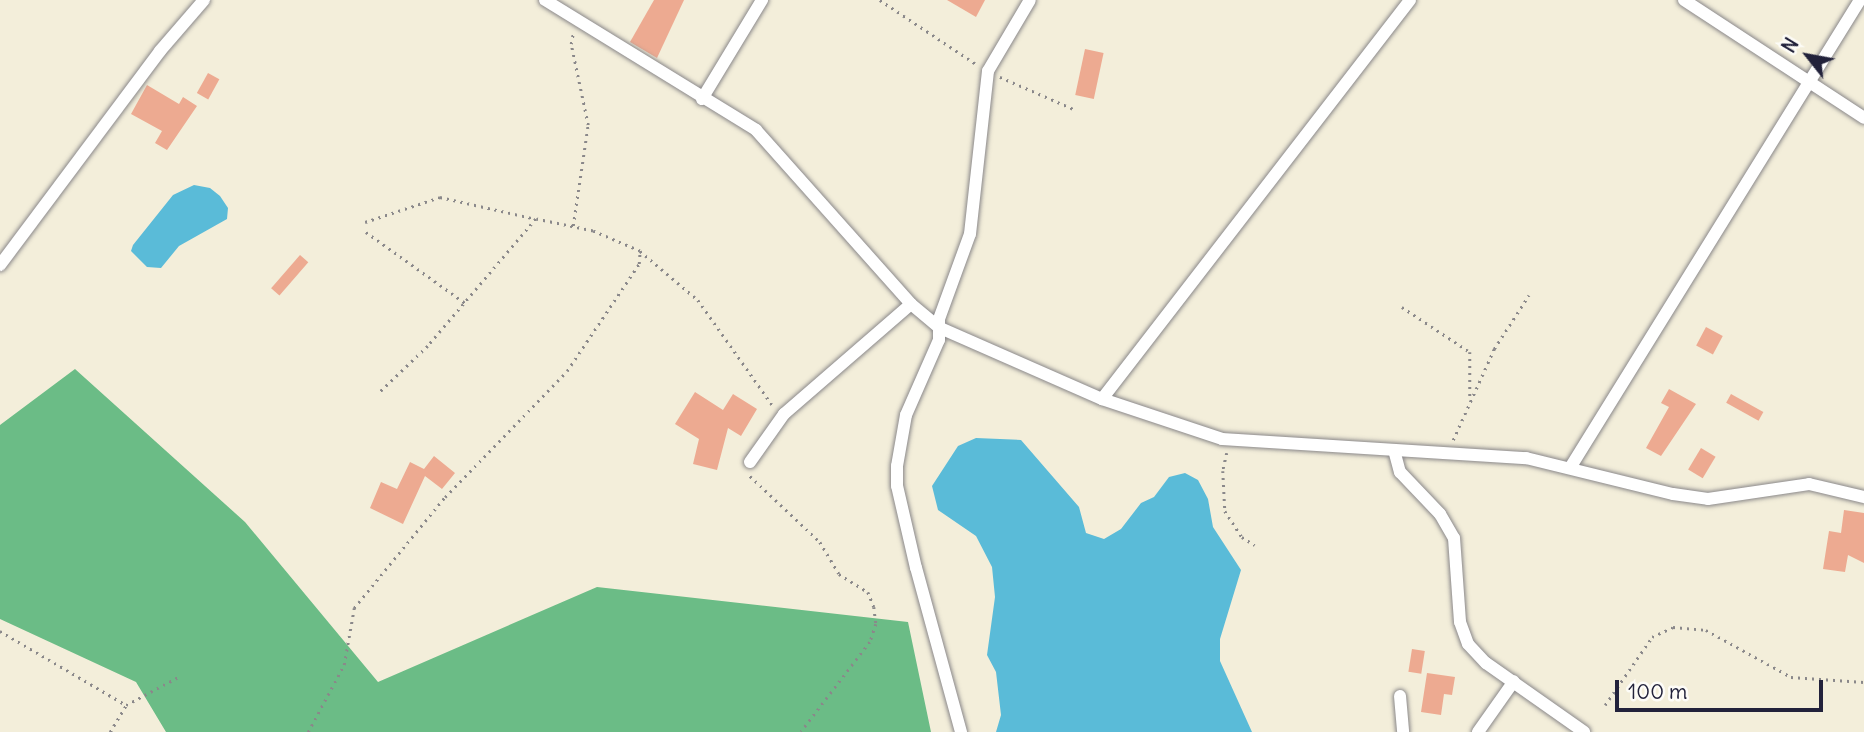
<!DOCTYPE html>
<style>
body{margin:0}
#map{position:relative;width:1864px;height:732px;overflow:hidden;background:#f3eeda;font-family:Delius,sans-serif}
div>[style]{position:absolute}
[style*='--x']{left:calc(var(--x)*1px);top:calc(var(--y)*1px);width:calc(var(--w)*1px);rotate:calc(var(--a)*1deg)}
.forest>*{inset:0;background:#6bbc86}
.water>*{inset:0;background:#5abbd8}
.building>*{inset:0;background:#edaa91;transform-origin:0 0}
.path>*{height:2.5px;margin-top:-1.25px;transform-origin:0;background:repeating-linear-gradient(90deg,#8a888a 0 2px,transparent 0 7px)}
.roads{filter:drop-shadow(0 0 2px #8a888a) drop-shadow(0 0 2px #8a888a)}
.street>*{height:12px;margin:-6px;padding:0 6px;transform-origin:6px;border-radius:6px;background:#fff}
span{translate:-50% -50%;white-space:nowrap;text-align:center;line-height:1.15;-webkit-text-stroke:5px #fdfcf7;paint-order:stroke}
.north{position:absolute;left:1773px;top:21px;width:70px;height:70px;-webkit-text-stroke:5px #fdfcf7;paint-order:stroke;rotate:301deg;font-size:19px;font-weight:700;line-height:28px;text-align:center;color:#22223b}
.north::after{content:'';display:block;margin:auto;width:24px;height:32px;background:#22223b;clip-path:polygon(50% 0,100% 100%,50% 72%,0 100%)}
.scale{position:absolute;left:1615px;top:680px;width:208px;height:32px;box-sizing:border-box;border:4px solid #22223b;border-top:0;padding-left:9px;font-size:21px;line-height:24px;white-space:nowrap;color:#22223b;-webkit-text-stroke:5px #fdfcf7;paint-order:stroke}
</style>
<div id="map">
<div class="forest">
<div style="clip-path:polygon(75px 369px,245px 522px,378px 682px,597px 587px,908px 622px,931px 732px,166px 732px,136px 682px,0 619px,0 425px)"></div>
</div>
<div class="water">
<div style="clip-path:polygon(194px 185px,210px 188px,220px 196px,228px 208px,227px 219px,179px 246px,161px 268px,147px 267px,131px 251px,133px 245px,173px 195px)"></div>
<div style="clip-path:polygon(976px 438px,1021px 440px,1079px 507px,1086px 533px,1104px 539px,1121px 529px,1141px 503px,1154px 497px,1169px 477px,1185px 473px,1198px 480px,1208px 499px,1213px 527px,1241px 570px,1220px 639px,1220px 661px,1252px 732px,996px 732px,1001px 715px,996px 672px,987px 655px,995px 597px,992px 567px,976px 536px,938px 510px,932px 486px,958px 446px)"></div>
</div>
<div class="building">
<div style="clip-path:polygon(654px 0,684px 0,657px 58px,630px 42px)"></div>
<div style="clip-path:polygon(947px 0,985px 0,976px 17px)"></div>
<div style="left:1085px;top:49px;width:19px;height:47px;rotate:12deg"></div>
<div style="left:208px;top:73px;width:13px;height:23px;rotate:29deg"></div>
<div style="clip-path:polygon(147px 85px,179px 104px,183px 97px,197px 106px,167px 150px,155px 143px,162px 131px,131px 114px)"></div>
<div style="left:300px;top:255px;width:11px;height:44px;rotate:41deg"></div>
<div style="left:1706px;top:327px;width:19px;height:21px;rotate:28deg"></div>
<div style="clip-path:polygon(1669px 389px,1696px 404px,1661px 456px,1646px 448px,1669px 407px,1661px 403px)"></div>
<div style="clip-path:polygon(695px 392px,723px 410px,733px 394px,757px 409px,741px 436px,728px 428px,717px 470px,693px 464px,699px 439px,675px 424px)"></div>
<div style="left:1731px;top:394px;width:37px;height:10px;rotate:29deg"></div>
<div style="left:1701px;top:448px;width:17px;height:25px;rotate:31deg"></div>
<div style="clip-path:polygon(434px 456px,455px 473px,442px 489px,425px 476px,403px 524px,370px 508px,381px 482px,397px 489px,410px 462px,424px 469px)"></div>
<div style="clip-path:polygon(1844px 510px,1864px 513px,1864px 563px,1848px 555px,1845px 572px,1823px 569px,1829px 531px,1841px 533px)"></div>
<div style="left:1412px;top:649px;width:13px;height:23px;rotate:9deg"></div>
<div style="clip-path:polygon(1427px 673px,1455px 677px,1452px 695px,1444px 694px,1441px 715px,1421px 712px)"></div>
</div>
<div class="path">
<div style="--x:880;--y:0;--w:115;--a:33.7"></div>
<div style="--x:1000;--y:77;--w:83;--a:23.5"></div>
<div style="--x:365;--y:222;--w:79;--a:-18.4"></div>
<div style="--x:440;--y:197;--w:98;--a:12.9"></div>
<div style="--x:573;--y:226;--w:102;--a:-81.6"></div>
<div style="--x:588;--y:125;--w:83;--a:-101.9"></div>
<div style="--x:571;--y:44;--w:10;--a:-79"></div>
<div style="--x:366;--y:232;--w:122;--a:35.6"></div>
<div style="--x:640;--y:251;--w:76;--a:40.2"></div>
<div style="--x:698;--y:300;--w:130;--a:54.7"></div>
<div style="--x:1402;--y:307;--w:82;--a:33.5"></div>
<div style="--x:1470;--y:352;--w:48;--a:90"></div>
<div style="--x:1453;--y:440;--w:100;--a:-65.7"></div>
<div style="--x:1494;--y:349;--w:64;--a:-57.1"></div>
<div style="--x:1227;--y:453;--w:18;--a:103"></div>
<div style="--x:1223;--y:471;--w:40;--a:87.1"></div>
<div style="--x:1225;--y:511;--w:31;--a:57"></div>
<div style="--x:1242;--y:537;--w:15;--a:32"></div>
<div style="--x:750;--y:476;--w:96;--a:43.3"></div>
<div style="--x:820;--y:542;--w:37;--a:59"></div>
<div style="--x:839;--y:574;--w:34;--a:32"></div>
<div style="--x:868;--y:592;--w:16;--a:68"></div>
<div style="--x:874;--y:607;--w:17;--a:83"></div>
<div style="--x:876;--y:624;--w:19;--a:108"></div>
<div style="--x:870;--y:642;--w:113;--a:127.5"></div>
<div style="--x:0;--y:631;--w:146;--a:30.4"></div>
<div style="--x:1605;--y:705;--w:83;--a:-55.3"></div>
<div style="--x:1652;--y:637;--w:23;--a:-25"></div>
<div style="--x:1673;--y:627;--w:33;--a:5"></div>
<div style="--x:1706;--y:630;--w:97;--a:28.9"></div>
<div style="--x:1791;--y:677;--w:73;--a:3.9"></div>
<div style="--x:110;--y:732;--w:31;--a:-59"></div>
<div style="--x:126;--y:705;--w:61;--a:-28.2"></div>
<div style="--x:308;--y:732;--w:76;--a:-61.8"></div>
<div style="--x:344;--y:665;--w:58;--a:-80"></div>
<div style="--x:354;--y:608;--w:144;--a:-50.7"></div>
<div style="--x:445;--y:497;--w:175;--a:-45.9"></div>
<div style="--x:567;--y:371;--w:129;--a:-56.1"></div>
<div style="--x:639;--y:264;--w:13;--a:-86"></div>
<div style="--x:640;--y:251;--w:51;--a:-156.9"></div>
<div style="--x:593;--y:231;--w:58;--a:-168.1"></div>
<div style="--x:536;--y:219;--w:167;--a:130.4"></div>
<div style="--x:428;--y:346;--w:68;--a:136.2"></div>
</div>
<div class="roads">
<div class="street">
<div style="--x:545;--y:0;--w:248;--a:31.6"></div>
<div style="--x:756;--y:130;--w:233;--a:48.3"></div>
<div style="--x:911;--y:304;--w:38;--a:40"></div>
<div style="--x:940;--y:328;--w:177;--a:23.7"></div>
<div style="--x:1102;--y:399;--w:126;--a:18.4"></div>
<div style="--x:1222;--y:439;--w:305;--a:3.6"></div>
<div style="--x:1526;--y:458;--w:151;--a:13.8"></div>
<div style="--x:1673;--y:494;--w:35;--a:8"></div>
<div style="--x:1708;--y:499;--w:102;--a:-8.4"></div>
<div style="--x:1809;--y:484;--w:57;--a:13.3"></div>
<div style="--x:1684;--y:0;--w:215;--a:33.2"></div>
<div style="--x:702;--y:99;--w:116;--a:-58.8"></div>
<div style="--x:0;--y:265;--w:267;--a:-53.2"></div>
<div style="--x:160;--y:51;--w:67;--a:-49.2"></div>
<div style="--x:1102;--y:399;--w:504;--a:-52.33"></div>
<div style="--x:1394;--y:450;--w:23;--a:75"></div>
<div style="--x:1400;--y:472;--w:58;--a:46.4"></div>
<div style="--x:1440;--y:514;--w:28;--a:60"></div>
<div style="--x:1454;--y:538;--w:84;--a:85.9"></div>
<div style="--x:1460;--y:622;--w:23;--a:70"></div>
<div style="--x:1468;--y:644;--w:26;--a:47"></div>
<div style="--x:1486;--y:663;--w:120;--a:35.1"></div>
<div style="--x:750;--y:462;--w:59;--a:-54.7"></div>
<div style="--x:784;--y:414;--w:168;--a:-40.9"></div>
<div style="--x:1570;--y:468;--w:551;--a:-58.22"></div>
<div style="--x:1400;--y:696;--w:36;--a:85"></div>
<div style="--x:961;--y:732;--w:170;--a:-105.3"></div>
<div style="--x:916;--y:568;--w:84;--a:-103"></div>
<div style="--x:897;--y:486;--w:20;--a:-90"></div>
<div style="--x:897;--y:466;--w:52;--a:-80"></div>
<div style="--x:906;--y:415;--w:82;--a:-66.3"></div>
<div style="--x:939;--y:340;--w:21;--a:-90"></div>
<div style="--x:939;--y:319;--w:90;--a:-70"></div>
<div style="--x:970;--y:234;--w:164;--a:-83.7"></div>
<div style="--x:988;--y:71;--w:82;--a:-59.4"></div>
<div style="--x:1478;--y:732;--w:62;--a:-54.8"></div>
</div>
</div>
<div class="north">N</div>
<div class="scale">100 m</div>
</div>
